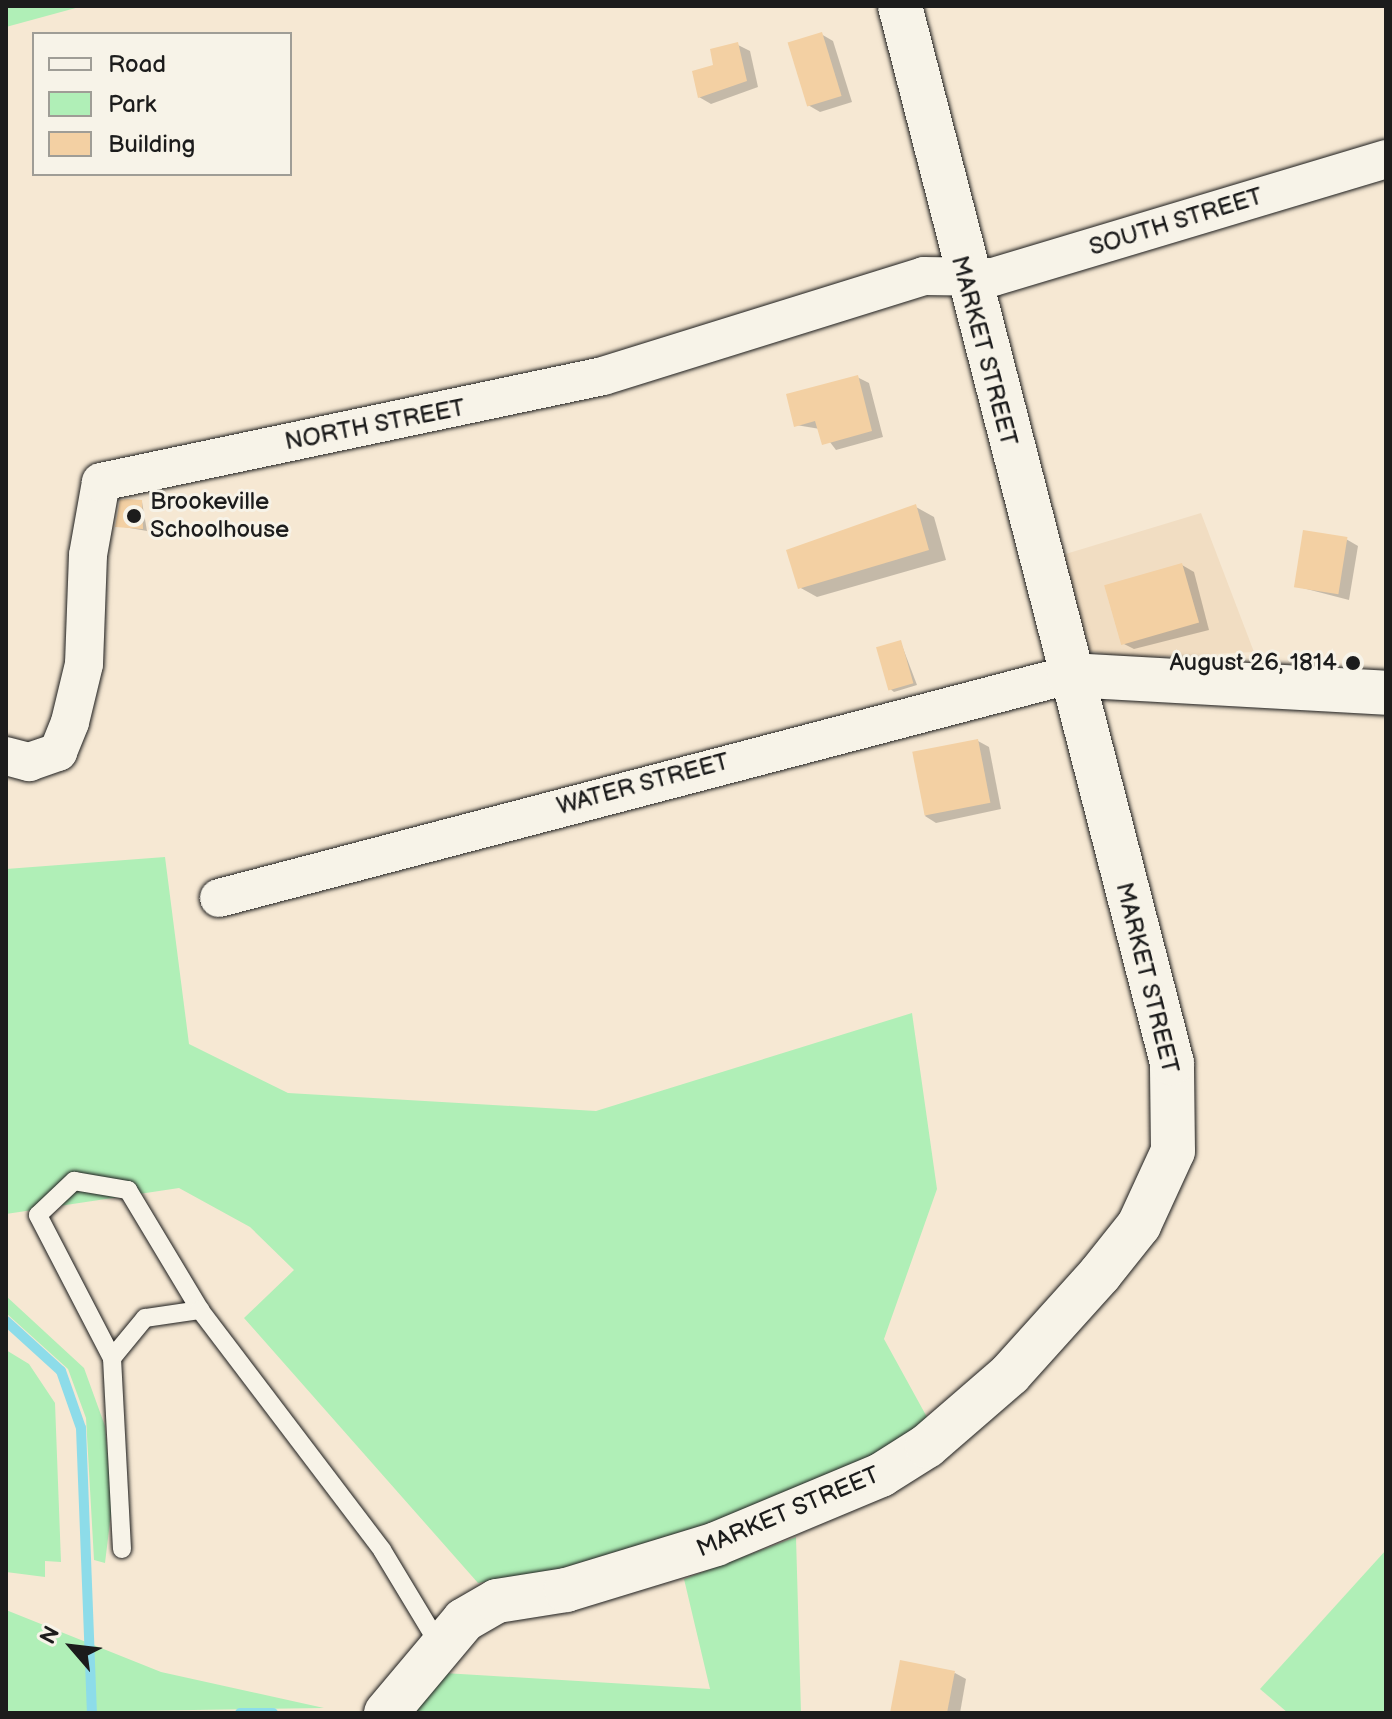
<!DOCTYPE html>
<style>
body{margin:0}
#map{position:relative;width:1392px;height:1719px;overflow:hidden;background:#f6e8d3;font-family:"Balsamiq Sans",sans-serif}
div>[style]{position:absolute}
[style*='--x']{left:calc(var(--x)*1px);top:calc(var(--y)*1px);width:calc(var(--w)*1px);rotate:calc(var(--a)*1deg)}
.built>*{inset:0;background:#f1ddc2}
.green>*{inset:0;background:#b0efb7}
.shadow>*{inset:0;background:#0003}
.stream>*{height:10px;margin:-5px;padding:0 5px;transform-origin:5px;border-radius:5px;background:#8ddce9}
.building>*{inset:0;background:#f3d0a3;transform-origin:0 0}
.roads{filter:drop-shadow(0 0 2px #1c1c1c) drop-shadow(0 0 2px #1c1c1c)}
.lane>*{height:18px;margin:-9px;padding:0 9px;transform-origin:9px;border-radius:9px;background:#f7f3e8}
.street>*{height:38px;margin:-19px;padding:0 19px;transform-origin:19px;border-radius:19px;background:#f7f3e8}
.secondary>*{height:44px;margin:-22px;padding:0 22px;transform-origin:22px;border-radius:22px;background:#f7f3e8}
.dots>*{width:22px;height:22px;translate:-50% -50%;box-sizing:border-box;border:4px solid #f7f3e8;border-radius:50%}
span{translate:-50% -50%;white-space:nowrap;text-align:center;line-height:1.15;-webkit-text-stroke:6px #f7f3e8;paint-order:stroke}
.street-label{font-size:24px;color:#1c1c1c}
.poi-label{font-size:24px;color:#1c1c1c}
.left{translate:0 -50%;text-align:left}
.right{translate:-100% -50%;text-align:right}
.frame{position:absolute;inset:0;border:8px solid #1c1c1c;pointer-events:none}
.legend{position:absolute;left:32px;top:32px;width:260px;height:144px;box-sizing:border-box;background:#f7f3e8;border:2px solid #9f9d96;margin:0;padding:10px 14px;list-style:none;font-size:24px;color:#1c1c1c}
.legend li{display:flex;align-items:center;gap:16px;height:40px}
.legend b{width:40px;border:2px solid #9f9d96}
.north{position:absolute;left:32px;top:1607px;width:80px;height:80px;-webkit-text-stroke:6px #f7f3e8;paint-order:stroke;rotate:298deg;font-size:22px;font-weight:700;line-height:32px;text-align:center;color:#1c1c1c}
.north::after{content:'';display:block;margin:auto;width:28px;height:36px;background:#1c1c1c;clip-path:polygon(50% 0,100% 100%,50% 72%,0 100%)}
</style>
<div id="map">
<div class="built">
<div style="clip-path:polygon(1201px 513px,1254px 652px,1127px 658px,1090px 651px,1059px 556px)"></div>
</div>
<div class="green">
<div style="clip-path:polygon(6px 6px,83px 6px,6px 27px)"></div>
<div style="clip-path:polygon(165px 857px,189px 1044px,288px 1093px,596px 1111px,912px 1013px,937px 1189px,884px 1339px,928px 1419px,878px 1454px,733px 1516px,547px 1573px,478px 1583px,244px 1318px,294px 1270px,250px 1227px,179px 1188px,6px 1214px,6px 869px)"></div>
<div style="clip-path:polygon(6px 1296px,84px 1368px,105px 1426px,112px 1505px,105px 1563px,94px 1560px,86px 1418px,68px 1369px,6px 1313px)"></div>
<div style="clip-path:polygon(6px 1350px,29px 1364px,55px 1403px,61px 1562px,45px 1561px,45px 1577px,6px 1572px)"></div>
<div style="clip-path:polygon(796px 1537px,801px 1713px,371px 1713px,411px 1671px,710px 1689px,684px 1579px)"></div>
<div style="clip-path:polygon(1386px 1550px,1386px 1713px,1288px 1713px,1260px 1689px)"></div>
<div style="clip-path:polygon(6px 1610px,161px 1672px,324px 1708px,6px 1713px)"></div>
</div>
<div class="shadow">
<div style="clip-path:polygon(821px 34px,833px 41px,852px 102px,820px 112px,808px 105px)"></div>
<div style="clip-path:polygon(738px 45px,750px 51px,758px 87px,711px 104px,699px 97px)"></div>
<div style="clip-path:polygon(857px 377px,869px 383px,883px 437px,836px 450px,820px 429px,796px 425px)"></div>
<div style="clip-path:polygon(142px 502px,147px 531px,118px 526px)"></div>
<div style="clip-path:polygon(916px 507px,934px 517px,946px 560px,817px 597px,799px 587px)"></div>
<div style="clip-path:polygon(1346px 539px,1358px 546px,1349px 600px,1295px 586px)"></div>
<div style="clip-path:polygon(1182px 565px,1194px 572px,1209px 630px,1134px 649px,1122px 643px)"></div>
<div style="clip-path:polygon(901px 643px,917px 685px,894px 692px,889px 688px)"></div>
<div style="clip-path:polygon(978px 741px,989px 747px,1001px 809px,936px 823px,925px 816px)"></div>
<div style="clip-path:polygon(955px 1673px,966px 1679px,960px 1713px,892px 1713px)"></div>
</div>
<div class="stream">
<div style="--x:6;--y:1321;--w:74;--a:42.3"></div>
<div style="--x:61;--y:1371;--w:60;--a:70.7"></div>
<div style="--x:81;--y:1428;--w:285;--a:87.8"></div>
<div style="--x:240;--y:1713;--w:33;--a:0"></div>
</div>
<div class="building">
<div style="left:822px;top:32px;width:67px;height:36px;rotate:73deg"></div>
<div style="clip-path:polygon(738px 42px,747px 81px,698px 98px,692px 71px,713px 65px,710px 49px)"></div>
<div style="clip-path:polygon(858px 375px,872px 431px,822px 445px,815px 421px,794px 427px,786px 394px)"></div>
<div style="clip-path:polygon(128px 499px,142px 500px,143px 529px,115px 527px,120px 500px)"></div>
<div style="clip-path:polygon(916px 504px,929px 550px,798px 589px,786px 550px)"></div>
<div style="left:1303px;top:530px;width:45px;height:58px;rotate:9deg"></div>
<div style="left:1182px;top:563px;width:62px;height:81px;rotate:74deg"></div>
<div style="left:901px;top:640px;width:45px;height:26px;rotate:74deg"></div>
<div style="left:978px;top:739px;width:65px;height:67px;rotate:79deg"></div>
<div style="clip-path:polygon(900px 1660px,955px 1671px,947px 1713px,890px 1713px)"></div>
</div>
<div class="roads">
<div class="lane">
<div style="--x:112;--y:1358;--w:161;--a:-117.4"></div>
<div style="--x:38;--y:1215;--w:50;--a:-43.4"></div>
<div style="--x:74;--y:1181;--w:55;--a:9.5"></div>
<div style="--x:128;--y:1190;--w:140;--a:59"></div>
<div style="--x:122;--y:1549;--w:191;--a:-93"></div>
<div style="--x:112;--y:1358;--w:52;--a:-50.5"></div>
<div style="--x:145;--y:1318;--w:56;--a:-8.3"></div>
<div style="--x:200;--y:1310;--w:301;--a:52.8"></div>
<div style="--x:382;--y:1550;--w:112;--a:58.9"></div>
</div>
<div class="street">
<div style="--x:6;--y:756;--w:24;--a:15"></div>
<div style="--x:29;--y:762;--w:31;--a:-19"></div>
<div style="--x:58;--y:752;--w:32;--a:-68"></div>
<div style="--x:70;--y:722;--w:60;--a:-76.4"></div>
<div style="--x:84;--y:664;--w:109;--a:-87.9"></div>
<div style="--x:88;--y:555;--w:74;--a:-79.9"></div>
<div style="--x:101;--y:482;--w:513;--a:-11.92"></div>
<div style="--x:603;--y:376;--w:336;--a:-17.3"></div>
<div style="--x:924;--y:276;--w:69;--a:0.8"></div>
<div style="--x:993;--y:277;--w:410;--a:-16.7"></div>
<div style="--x:219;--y:898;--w:879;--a:-14.7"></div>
</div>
<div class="secondary">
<div style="--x:1069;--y:675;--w:318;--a:3.2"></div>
<div style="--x:386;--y:1713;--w:121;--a:-50"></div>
<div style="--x:464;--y:1620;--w:38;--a:-30"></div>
<div style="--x:497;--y:1601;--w:70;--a:-9.1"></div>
<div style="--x:566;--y:1590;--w:157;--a:-17"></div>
<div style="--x:716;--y:1544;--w:179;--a:-22.7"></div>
<div style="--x:881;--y:1475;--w:54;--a:-32.2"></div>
<div style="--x:927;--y:1446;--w:110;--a:-40.9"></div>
<div style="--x:1010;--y:1374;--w:135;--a:-48"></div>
<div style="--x:1100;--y:1274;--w:63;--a:-51.5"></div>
<div style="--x:1139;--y:1225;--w:81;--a:-65.3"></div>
<div style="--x:1173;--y:1151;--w:88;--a:-90.7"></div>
<div style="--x:1172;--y:1063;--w:1091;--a:-104.43"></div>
</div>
</div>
<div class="dots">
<div style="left:134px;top:516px;background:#1c1c1c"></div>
<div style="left:1353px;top:663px;background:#1c1c1c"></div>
</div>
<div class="street-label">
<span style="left:1176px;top:222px;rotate:-17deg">SOUTH STREET</span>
<span style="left:984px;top:351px;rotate:75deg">MARKET STREET</span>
<span style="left:375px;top:425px;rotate:-11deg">NORTH STREET</span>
<span style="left:643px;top:784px;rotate:-15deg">WATER STREET</span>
<span style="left:1147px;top:978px;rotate:76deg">MARKET STREET</span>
<span style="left:788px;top:1512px;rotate:-23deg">MARKET STREET</span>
</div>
<div class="poi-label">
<span class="left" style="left:150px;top:516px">Brookeville<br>Schoolhouse</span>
<span class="right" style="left:1337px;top:663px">August 26, 1814</span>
</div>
<div class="frame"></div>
<ul class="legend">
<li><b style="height:10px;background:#f7f3e8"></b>Road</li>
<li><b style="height:22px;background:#b0efb7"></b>Park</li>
<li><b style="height:22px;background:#f3d0a3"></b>Building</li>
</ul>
<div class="north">N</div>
</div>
